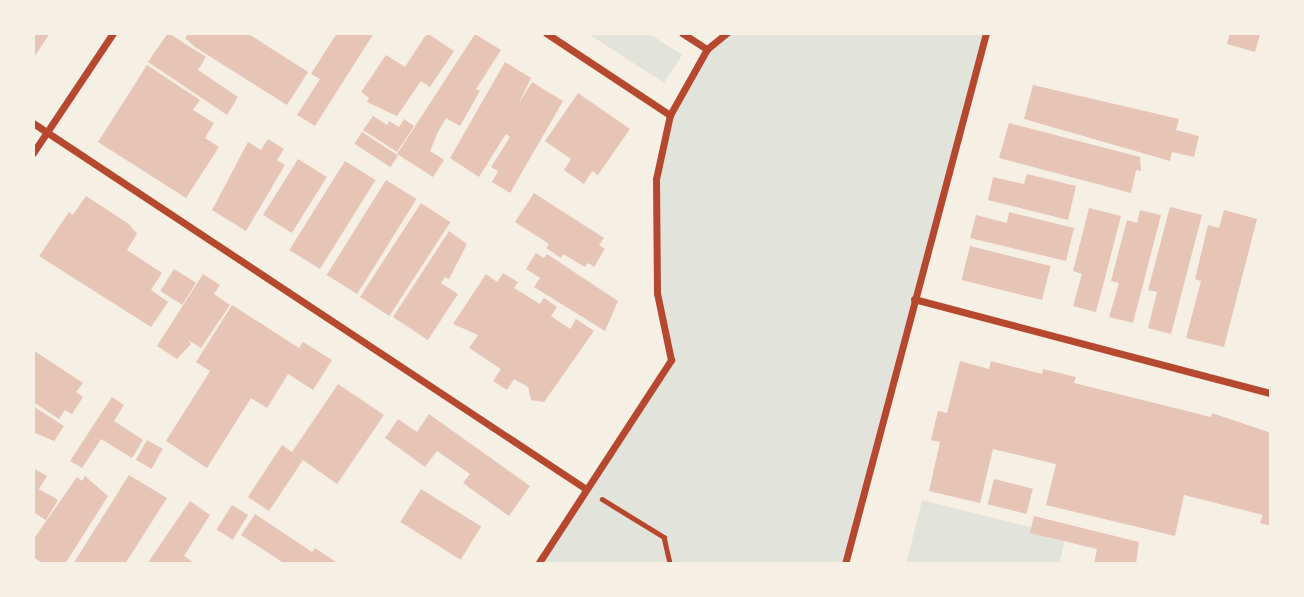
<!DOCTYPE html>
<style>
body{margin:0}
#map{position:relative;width:1304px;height:597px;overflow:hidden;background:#f6efe4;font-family:Karla,sans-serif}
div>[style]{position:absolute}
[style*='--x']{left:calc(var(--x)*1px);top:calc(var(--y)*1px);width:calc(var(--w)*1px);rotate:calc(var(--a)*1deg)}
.green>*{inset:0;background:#e2e4dc}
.building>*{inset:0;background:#e6c5b7;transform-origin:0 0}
.path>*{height:4.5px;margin:-2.25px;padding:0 2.25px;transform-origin:2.25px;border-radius:2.25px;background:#b5482f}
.minor>*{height:7px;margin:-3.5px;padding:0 3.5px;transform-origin:3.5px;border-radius:3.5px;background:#b5482f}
span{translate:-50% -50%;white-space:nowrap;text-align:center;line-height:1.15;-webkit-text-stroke:5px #f6efe4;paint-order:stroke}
.frame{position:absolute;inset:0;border:35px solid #f6efe4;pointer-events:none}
</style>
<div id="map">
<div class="green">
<div style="clip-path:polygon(587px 33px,648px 33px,682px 55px,664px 83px)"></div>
<div style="clip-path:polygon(727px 33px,986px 33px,845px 564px,538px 564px,671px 361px,657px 293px,656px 179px,670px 115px,707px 49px)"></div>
<div style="clip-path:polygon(922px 500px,1066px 536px,1059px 564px,906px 564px)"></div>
</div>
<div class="building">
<div style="clip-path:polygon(33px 33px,50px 33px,35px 56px,33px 55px)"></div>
<div style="clip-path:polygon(168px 33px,206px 57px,198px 70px,238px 97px,227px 115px,148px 62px)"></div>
<div style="clip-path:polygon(189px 33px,247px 33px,308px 72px,287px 105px,195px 47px,185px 38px)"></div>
<div style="clip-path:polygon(337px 33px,374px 33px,315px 126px,297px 115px,320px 79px,311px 74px)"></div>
<div style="clip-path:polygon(427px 33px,454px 51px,430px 87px,421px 81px,397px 116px,367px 102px,369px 98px,361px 92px,386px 55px,405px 67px)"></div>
<div style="clip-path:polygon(1230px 33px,1268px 33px,1260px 35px,1255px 52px,1227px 44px)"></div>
<div style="clip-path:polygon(475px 34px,501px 50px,476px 89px,480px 91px,460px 126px,446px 118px,438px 132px,430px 151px,444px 160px,433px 177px,397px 154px)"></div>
<div style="clip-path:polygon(505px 62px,531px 78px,518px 105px,532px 82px,563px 101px,510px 193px,492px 182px,498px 171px,491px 167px,510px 137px,506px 134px,479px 177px,450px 158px)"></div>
<div style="clip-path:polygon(147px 65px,200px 100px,193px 110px,214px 123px,205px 138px,219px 147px,186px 198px,98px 142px)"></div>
<div style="clip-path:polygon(1033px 85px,1179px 119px,1176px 130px,1199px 136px,1194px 157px,1172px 152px,1170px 161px,1024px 119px)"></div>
<div style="clip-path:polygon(578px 93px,630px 129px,598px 175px,592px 171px,584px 184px,564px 170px,571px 159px,545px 141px)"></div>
<div style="clip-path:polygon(373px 116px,387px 125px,389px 121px,399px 127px,404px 119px,414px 126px,397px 152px,363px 130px)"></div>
<div style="clip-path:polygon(1009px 123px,1140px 157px,1141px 171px,1136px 170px,1131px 193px,999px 158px)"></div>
<div style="left:362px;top:132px;width:43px;height:14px;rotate:33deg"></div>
<div style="clip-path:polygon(268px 139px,284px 149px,277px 160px,285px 165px,246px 231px,212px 210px,248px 142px,261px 150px)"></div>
<div style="left:298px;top:159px;width:34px;height:66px;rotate:32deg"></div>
<div style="left:345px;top:161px;width:36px;height:105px;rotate:32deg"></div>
<div style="clip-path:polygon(1027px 174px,1076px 186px,1068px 220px,988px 200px,993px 177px,1024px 184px)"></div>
<div style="left:386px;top:180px;width:36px;height:112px;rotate:32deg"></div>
<div style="clip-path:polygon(534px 193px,604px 238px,599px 245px,605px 249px,594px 267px,588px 263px,585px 267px,563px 254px,561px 258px,546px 248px,549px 244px,515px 222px)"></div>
<div style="clip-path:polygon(86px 196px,129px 224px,137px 234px,127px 250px,162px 273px,151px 290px,168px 302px,151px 327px,39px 256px,69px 212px,73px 215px)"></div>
<div style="left:421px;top:203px;width:35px;height:112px;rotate:33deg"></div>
<div style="clip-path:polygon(1170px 207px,1202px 215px,1171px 334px,1148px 328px,1157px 292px,1148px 290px)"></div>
<div style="clip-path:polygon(1089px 208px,1121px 216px,1096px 312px,1073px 306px,1082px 274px,1073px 271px)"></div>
<div style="clip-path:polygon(1140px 210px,1161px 215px,1133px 323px,1109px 317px,1119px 283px,1111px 281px,1127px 220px,1137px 223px)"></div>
<div style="clip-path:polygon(1224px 210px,1257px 219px,1224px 347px,1186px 338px,1201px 281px,1195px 279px,1208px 225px,1219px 228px)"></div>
<div style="clip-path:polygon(1009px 212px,1074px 228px,1066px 261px,970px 238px,976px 215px,1007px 223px)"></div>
<div style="clip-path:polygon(449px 231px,467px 244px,449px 279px,445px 277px,441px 283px,458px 294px,428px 340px,393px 317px)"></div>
<div style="left:970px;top:246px;width:83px;height:35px;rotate:14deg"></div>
<div style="clip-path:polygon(536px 253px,544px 258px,547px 254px,618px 301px,605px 331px,534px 287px,540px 278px,526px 269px)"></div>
<div style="left:174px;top:269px;width:26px;height:26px;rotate:32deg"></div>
<div style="clip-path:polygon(503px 273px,518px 282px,514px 288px,540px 304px,544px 298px,557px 307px,551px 316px,570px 329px,576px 319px,594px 331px,544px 402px,531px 400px,528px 387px,514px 379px,507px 390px,493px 381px,501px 369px,469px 348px,478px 335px,453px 324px,486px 274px,497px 282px)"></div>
<div style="clip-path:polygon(203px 274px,220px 285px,214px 294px,230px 305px,201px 348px,188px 340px,191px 344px,177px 359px,157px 346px)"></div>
<div style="clip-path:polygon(232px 305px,299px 348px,303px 342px,332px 360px,313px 390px,288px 374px,267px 408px,251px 398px,207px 468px,166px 441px,210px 371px,196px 362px)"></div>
<div style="clip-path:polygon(33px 350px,83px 383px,76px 392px,83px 397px,72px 414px,65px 410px,59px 419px,33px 402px)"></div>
<div style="clip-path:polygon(960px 361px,989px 369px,991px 361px,1042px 374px,1043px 369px,1076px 377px,1074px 383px,1211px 417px,1212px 413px,1271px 433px,1271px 526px,1260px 523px,1263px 515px,1184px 495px,1175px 536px,1046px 505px,1056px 464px,993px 449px,980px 503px,929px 491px,940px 442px,931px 440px,938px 411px,947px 413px)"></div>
<div style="clip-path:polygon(338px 384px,384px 415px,337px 484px,303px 460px,269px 511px,248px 497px,282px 445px,292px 452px)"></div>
<div style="clip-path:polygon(112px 397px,124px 405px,114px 421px,143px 440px,132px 458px,101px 439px,82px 468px,70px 461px)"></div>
<div style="clip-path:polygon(33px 406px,64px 426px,54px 441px,33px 432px)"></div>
<div style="clip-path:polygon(429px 414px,530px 486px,509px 516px,463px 483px,470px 474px,437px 451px,425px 467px,385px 438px,398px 419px,417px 432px)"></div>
<div style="left:147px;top:440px;width:18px;height:23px;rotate:29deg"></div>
<div style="clip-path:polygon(33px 468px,47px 476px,39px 489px,58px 500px,46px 520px,33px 512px)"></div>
<div style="clip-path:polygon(129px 475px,167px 498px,125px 564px,73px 564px)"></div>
<div style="clip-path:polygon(85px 476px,108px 496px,65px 564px,44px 564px,33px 557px,33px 540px,77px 477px,82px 481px)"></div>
<div style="left:994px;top:479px;width:40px;height:26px;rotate:14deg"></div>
<div style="left:421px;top:489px;width:71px;height:39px;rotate:32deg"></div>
<div style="clip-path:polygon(190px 501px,210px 515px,184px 556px,196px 564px,147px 564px)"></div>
<div style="left:232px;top:505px;width:19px;height:29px;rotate:32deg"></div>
<div style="clip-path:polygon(255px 514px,312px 552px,315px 548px,339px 564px,285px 564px,241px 535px)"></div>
<div style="clip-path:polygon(1034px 516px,1139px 542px,1136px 564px,1094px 564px,1097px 549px,1030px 533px)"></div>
</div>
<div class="path">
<div style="--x:602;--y:499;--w:73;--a:31.5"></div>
<div style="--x:664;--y:537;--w:28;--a:77"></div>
</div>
<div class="minor">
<div style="--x:546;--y:33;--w:149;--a:33.5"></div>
<div style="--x:682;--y:33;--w:30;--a:33"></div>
<div style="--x:33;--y:123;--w:663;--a:33.5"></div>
<div style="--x:33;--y:153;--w:144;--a:-56.3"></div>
<div style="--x:914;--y:299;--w:369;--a:14.8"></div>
<div style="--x:538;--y:564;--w:244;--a:-56.9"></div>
<div style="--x:671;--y:360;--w:68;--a:-101.8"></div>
<div style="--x:657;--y:293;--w:114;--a:-90.5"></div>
<div style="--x:656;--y:179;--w:66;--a:-77.7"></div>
<div style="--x:670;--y:115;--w:76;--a:-60.7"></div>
<div style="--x:707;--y:49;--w:26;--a:-39"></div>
<div style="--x:845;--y:564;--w:549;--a:-75.13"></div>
</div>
<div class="frame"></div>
</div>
